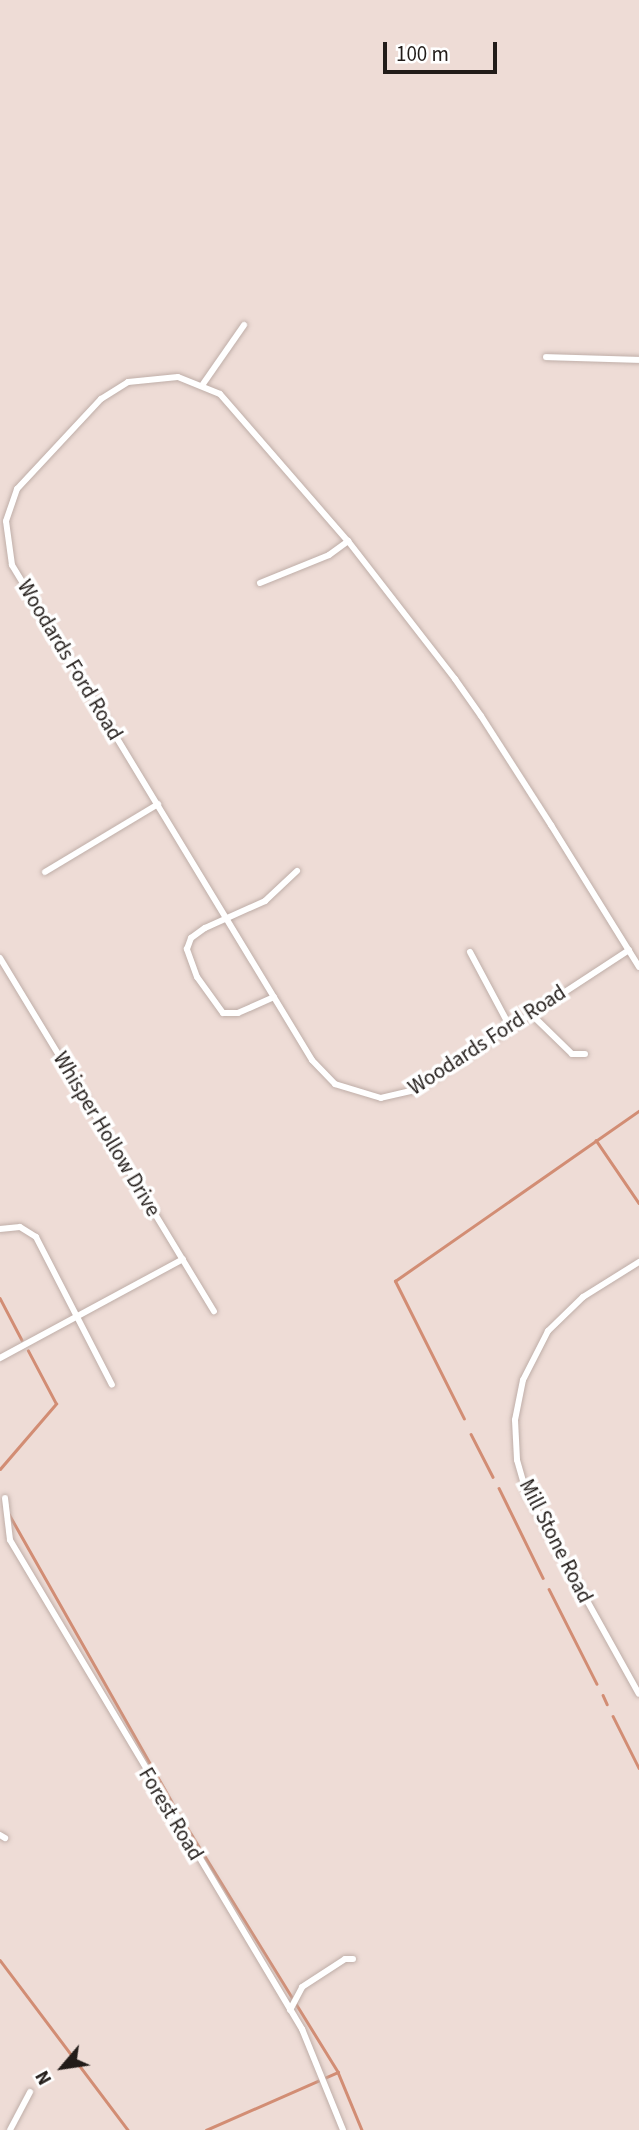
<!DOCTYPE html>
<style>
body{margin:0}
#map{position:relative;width:639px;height:2130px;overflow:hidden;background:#eedcd6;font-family:"Source Sans 3",sans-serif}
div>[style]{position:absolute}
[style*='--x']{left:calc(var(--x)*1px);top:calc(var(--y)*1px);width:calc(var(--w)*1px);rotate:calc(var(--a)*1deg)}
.stream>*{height:2.5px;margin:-1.25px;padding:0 1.25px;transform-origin:1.25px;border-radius:1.25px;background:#d28d74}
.roads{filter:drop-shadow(0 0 2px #bfaea8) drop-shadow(0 0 2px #bfaea8)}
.minor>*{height:6px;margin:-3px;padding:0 3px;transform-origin:3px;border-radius:3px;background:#fff}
span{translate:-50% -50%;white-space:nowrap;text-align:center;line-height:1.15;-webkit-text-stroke:7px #fff;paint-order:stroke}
.street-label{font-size:21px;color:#221c19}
.north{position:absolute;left:28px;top:2032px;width:70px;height:70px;-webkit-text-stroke:5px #fff;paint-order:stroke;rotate:241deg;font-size:19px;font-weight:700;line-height:28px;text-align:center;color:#221c19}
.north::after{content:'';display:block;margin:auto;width:24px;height:32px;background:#221c19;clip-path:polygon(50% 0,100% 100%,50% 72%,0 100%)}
.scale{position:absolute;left:383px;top:42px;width:114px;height:32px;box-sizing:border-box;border:4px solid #221c19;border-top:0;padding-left:9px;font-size:21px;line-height:24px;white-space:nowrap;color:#221c19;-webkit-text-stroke:5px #fff;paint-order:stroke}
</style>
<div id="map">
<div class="stream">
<div style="--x:596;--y:1140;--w:76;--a:55.7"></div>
<div style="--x:0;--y:1298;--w:47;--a:62.4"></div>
<div style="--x:464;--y:1419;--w:154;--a:-116.6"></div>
<div style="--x:395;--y:1281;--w:297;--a:-34.9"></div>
<div style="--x:471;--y:1434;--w:48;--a:62.9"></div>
<div style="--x:0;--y:1469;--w:86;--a:-49.3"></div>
<div style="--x:56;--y:1404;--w:60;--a:-117.8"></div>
<div style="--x:499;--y:1488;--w:100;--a:63.9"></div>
<div style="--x:9;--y:1514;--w:341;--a:60.5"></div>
<div style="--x:177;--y:1811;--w:307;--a:58.3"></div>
<div style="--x:338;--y:2072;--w:63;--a:67.5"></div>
<div style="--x:549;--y:1589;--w:106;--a:63.2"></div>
<div style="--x:603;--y:1695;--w:10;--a:66"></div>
<div style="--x:613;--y:1716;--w:58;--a:63.4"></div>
<div style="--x:0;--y:1960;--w:213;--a:53"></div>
<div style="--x:206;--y:2130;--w:144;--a:-23.7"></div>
</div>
<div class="roads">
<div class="minor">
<div style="--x:546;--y:357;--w:93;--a:1.8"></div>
<div style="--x:203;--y:384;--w:72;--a:-55.2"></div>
<div style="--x:260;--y:583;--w:74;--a:-22.1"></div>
<div style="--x:329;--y:555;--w:24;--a:-36"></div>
<div style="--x:45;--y:872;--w:132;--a:-31"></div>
<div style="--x:629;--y:950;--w:256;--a:146.8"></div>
<div style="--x:415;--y:1090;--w:35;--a:167"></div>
<div style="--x:381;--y:1098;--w:48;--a:-163.1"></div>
<div style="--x:335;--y:1084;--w:33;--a:-134"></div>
<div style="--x:312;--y:1060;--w:579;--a:-121.22"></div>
<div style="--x:12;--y:565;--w:44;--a:-97.8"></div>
<div style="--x:6;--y:521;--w:34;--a:-71"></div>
<div style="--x:17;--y:489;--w:123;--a:-47"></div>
<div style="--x:101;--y:399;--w:32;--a:-32"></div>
<div style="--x:128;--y:382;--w:50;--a:-5.7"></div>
<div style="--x:178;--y:377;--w:45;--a:22"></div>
<div style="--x:220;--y:394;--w:195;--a:49"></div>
<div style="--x:348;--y:541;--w:175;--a:52.2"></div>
<div style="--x:455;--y:679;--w:45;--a:54.9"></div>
<div style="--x:481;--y:716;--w:130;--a:57.3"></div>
<div style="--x:551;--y:825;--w:167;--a:58.2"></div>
<div style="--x:470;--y:952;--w:83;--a:61.9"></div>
<div style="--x:0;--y:958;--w:413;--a:58.8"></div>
<div style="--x:274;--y:997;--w:39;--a:156"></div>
<div style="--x:238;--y:1013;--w:15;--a:180"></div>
<div style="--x:223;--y:1013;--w:44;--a:-125.8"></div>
<div style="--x:197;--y:977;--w:30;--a:-110"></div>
<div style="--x:187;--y:949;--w:12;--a:-70"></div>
<div style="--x:191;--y:938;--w:17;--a:-36"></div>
<div style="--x:205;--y:928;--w:66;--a:-24.2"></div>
<div style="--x:265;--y:901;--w:44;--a:-43.2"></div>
<div style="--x:529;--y:1012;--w:60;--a:44.3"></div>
<div style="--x:572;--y:1054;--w:13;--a:0"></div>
<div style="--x:0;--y:1229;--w:20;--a:-6"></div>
<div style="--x:20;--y:1227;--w:19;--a:32"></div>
<div style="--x:36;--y:1237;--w:166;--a:62.8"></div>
<div style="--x:639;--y:1262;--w:66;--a:148"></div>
<div style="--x:583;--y:1297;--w:49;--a:135.8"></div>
<div style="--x:548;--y:1331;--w:55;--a:117"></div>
<div style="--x:523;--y:1380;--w:41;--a:101.3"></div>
<div style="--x:515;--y:1420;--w:40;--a:87.1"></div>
<div style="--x:517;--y:1460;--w:32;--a:74"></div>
<div style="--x:526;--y:1491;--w:232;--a:60.9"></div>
<div style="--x:0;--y:1358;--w:208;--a:-28.4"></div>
<div style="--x:5;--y:1498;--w:42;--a:83.2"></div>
<div style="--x:10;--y:1540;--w:570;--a:59.16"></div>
<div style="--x:302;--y:2029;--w:109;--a:67.9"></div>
<div style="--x:0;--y:1835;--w:6;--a:31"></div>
<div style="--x:290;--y:2010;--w:26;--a:-62"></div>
<div style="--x:302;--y:1987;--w:51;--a:-33.1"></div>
<div style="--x:345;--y:1959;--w:8;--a:0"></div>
<div style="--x:10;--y:2130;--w:43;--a:-62.2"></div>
</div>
</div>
<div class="street-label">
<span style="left:70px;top:660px;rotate:59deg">Woodards Ford Road</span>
<span style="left:487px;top:1040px;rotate:-33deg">Woodards Ford Road</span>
<span style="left:107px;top:1134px;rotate:59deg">Whisper Hollow Drive</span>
<span style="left:556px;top:1541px;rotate:63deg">Mill Stone Road</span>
<span style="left:171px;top:1814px;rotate:59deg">Forest Road</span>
</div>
<div class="north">N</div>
<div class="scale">100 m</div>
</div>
